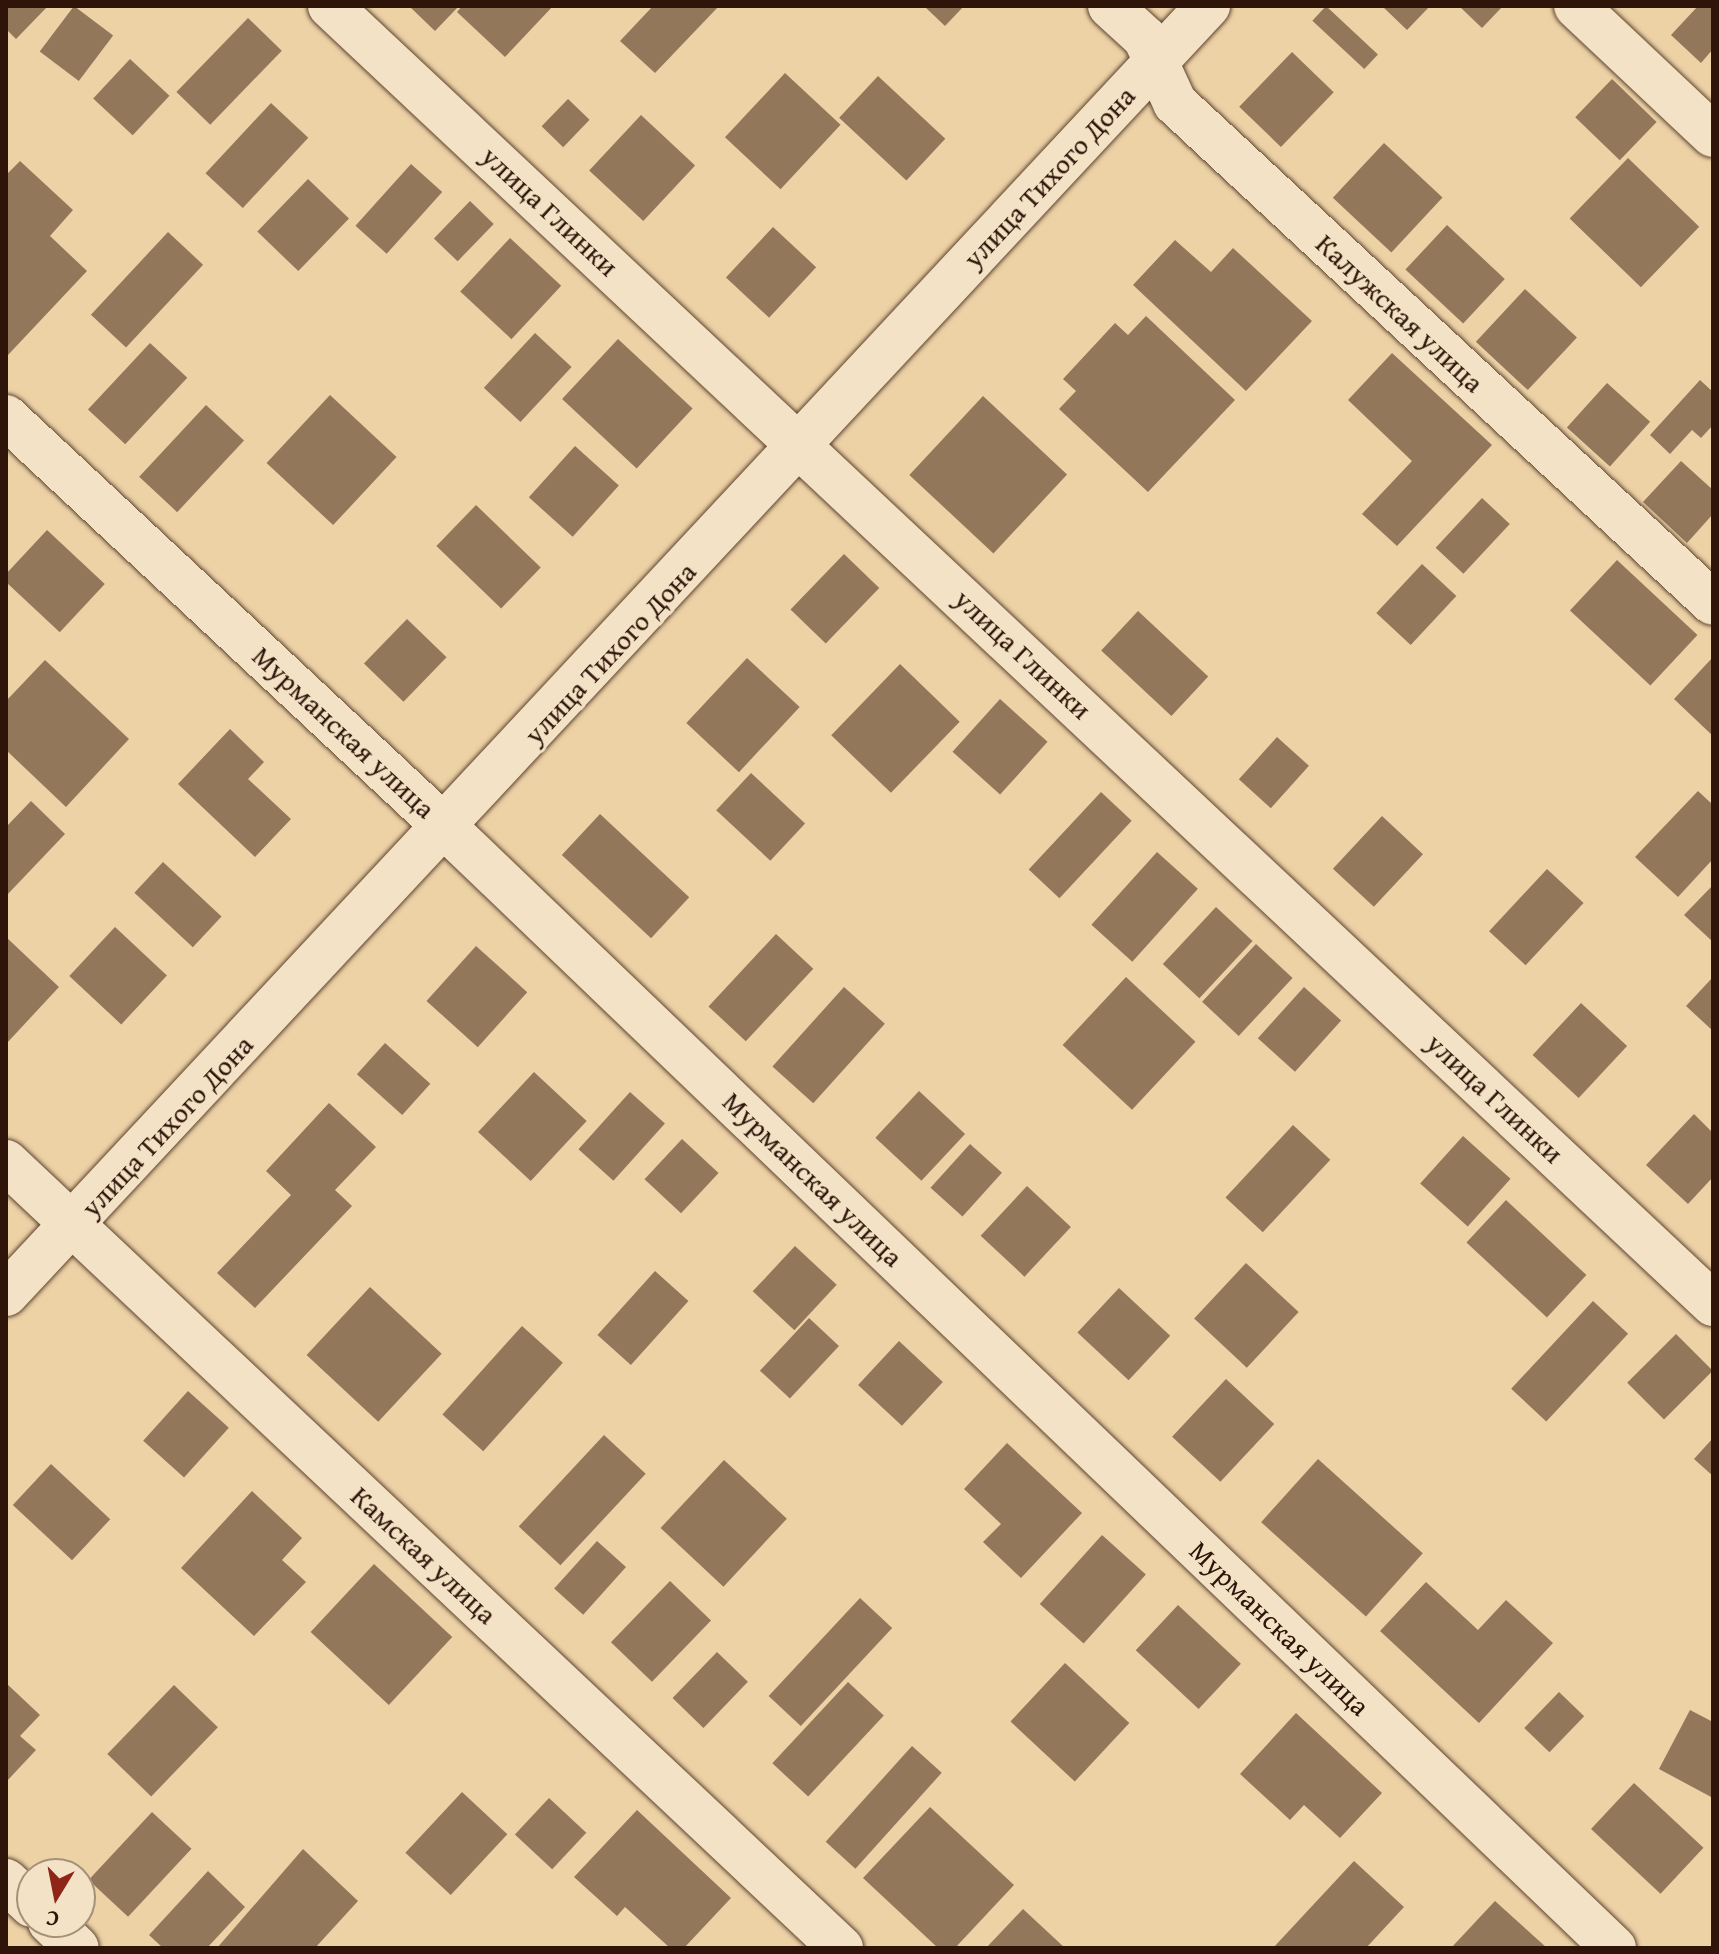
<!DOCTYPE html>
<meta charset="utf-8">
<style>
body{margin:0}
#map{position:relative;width:1719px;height:1954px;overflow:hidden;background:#edd2a6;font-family:"Gentium Book Plus",serif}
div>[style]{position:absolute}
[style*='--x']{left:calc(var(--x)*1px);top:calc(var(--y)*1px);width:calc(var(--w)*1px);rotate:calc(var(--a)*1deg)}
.building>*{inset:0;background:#92775b;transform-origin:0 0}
.roads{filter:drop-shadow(0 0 2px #5e4430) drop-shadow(0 0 2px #5e4430)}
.minor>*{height:44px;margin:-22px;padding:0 22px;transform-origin:22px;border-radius:22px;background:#f3e2c5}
.tertiary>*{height:44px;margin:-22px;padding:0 22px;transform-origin:22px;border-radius:22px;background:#f3e2c5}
span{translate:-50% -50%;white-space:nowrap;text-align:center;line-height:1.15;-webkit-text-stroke:6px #f3e2c5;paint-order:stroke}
.street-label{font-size:28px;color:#2f1409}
.frame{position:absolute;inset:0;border:8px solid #2f1409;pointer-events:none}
.north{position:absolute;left:16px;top:1858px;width:80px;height:80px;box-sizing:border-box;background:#f3e2c5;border:2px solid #a5907a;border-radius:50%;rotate:190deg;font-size:22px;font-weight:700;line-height:32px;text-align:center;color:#2f1409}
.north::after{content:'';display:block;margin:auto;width:28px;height:36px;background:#8f2418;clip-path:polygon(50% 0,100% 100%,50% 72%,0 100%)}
</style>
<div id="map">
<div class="building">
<div style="clip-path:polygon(6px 6px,48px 6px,16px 39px,6px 29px)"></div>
<div style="left:74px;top:6px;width:49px;height:57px;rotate:37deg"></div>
<div style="clip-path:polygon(409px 6px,459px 6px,435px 31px)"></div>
<div style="clip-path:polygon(462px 6px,553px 6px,505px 57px,457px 12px)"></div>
<div style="clip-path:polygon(653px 6px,719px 6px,655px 73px,620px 41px)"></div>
<div style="clip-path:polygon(924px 6px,964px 6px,945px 26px)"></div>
<div style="left:1326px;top:6px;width:71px;height:20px;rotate:43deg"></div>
<div style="clip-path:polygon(1382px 6px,1430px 6px,1407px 30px)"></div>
<div style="clip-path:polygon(1459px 6px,1503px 6px,1482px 28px)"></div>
<div style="clip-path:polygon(1698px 6px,1713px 6px,1713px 49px,1701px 63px,1671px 35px)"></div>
<div style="left:248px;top:18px;width:47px;height:103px;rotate:44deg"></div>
<div style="left:1292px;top:52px;width:58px;height:76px;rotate:44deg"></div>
<div style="left:130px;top:59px;width:54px;height:54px;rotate:43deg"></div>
<div style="left:785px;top:73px;width:76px;height:88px;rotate:43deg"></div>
<div style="left:878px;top:76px;width:92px;height:57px;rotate:43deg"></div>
<div style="left:1612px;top:79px;width:62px;height:53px;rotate:44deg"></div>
<div style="left:568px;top:99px;width:30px;height:38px;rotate:44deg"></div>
<div style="left:271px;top:103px;width:51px;height:96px;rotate:43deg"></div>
<div style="left:641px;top:115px;width:74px;height:76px;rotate:43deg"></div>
<div style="left:1384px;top:143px;width:80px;height:75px;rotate:43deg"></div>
<div style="left:1628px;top:158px;width:99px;height:84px;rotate:44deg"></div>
<div style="clip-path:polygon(20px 161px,73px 210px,50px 236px,87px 271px,8px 355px,6px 175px)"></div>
<div style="left:411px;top:164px;width:42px;height:83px;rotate:42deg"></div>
<div style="left:308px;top:179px;width:57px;height:73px;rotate:44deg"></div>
<div style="left:470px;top:201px;width:33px;height:52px;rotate:44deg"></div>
<div style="left:1447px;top:225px;width:79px;height:61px;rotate:43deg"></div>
<div style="left:773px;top:227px;width:59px;height:69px;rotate:43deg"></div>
<div style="left:168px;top:232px;width:48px;height:113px;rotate:43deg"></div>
<div style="left:510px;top:238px;width:70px;height:73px;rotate:43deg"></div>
<div style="clip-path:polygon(1175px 240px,1211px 272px,1233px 248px,1312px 321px,1246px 391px,1133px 285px)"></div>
<div style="left:1525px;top:289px;width:71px;height:72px;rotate:43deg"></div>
<div style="clip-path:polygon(1146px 316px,1235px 400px,1148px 492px,1059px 409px,1076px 391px,1063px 379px,1115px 323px,1128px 335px)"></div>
<div style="left:535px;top:333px;width:50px;height:75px;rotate:43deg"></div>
<div style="left:618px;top:339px;width:102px;height:82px;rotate:43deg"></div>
<div style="left:150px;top:343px;width:51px;height:91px;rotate:43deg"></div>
<div style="clip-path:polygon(1392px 353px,1492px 445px,1397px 546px,1362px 514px,1412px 461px,1348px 400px)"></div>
<div style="clip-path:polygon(1700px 380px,1713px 392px,1713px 425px,1701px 438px,1692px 430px,1670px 454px,1650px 435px)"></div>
<div style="left:1607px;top:383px;width:58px;height:60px;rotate:42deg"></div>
<div style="left:330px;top:395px;width:91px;height:93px;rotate:43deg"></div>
<div style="left:983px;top:396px;width:115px;height:108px;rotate:43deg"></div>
<div style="left:206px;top:405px;width:52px;height:98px;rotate:43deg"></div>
<div style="left:575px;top:446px;width:59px;height:69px;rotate:42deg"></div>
<div style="clip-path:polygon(1681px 461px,1713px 490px,1713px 514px,1687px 543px,1643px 502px)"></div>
<div style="left:1482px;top:498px;width:38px;height:68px;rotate:43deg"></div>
<div style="left:476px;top:505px;width:90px;height:57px;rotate:44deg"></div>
<div style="left:47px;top:530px;width:79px;height:66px;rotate:43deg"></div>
<div style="left:844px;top:554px;width:49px;height:77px;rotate:44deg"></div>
<div style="left:1617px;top:560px;width:110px;height:69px;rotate:43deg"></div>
<div style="left:1422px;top:564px;width:47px;height:67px;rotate:43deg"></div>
<div style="left:1138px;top:611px;width:96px;height:54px;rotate:43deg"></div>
<div style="left:407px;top:619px;width:55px;height:62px;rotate:44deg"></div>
<div style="clip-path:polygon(1713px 657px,1713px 736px,1674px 699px)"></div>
<div style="left:747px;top:658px;width:72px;height:89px;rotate:43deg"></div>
<div style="clip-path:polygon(45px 660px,129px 739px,66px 807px,6px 750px,6px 701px)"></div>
<div style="left:900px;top:664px;width:83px;height:99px;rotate:44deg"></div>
<div style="left:1000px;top:699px;width:64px;height:71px;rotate:42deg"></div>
<div style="clip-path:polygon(230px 729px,264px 762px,248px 779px,291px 819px,255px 857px,178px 784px)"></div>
<div style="left:1277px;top:737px;width:43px;height:57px;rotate:42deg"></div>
<div style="left:751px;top:773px;width:74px;height:51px;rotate:43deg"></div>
<div style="clip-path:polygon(1698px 791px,1713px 805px,1713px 859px,1678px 897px,1635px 857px)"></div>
<div style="left:1101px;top:792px;width:42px;height:106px;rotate:43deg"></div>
<div style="clip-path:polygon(31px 801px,65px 834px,6px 896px,6px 827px)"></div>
<div style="left:600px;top:814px;width:122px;height:56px;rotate:43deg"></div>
<div style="left:1382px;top:816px;width:56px;height:72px;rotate:43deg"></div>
<div style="left:1157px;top:852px;width:55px;height:98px;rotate:42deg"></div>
<div style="left:163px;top:862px;width:80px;height:42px;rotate:43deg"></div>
<div style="left:1547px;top:869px;width:50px;height:85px;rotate:43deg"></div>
<div style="clip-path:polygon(1713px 885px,1713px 942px,1684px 915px)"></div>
<div style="left:1216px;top:907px;width:50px;height:78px;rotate:43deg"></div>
<div style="left:115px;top:927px;width:71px;height:67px;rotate:43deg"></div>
<div style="left:776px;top:934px;width:51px;height:99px;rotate:43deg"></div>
<div style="clip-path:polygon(6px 937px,59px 987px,6px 1044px)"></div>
<div style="left:1256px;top:944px;width:50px;height:79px;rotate:43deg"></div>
<div style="left:476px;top:946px;width:69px;height:74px;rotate:42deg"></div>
<div style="left:1126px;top:977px;width:95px;height:93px;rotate:43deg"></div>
<div style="clip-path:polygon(1713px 977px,1713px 1031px,1686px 1006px)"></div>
<div style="left:844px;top:987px;width:55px;height:107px;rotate:42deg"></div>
<div style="left:1304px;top:987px;width:50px;height:69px;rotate:42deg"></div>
<div style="left:1581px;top:1003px;width:63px;height:71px;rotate:43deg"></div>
<div style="left:385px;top:1043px;width:61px;height:42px;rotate:42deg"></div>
<div style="left:534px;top:1072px;width:72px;height:82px;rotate:43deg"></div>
<div style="left:919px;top:1091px;width:63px;height:64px;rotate:43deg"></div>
<div style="left:630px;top:1092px;width:47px;height:77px;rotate:42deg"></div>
<div style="clip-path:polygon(329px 1103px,376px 1147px,335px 1190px,352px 1206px,255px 1308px,217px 1273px,291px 1195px,266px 1171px)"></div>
<div style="clip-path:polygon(1694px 1114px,1713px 1133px,1713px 1177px,1688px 1204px,1646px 1165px)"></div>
<div style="left:1293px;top:1125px;width:51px;height:99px;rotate:43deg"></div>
<div style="left:1463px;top:1136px;width:64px;height:64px;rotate:42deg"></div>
<div style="left:682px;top:1139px;width:50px;height:55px;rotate:43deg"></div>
<div style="left:970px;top:1144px;width:43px;height:59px;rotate:42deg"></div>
<div style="left:1027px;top:1186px;width:60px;height:68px;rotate:43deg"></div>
<div style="left:1506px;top:1200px;width:110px;height:58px;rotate:43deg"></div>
<div style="left:795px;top:1246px;width:57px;height:62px;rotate:43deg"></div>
<div style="left:1246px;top:1263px;width:72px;height:76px;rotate:43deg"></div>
<div style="left:655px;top:1271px;width:45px;height:86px;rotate:42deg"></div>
<div style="left:370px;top:1287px;width:98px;height:93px;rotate:43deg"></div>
<div style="left:1119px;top:1288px;width:70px;height:61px;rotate:43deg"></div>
<div style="left:1593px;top:1301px;width:48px;height:120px;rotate:43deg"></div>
<div style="left:809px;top:1318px;width:41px;height:72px;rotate:43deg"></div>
<div style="left:522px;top:1326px;width:55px;height:119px;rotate:42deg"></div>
<div style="left:1676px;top:1334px;width:52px;height:69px;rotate:45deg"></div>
<div style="left:899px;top:1341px;width:60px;height:60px;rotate:43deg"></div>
<div style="left:1226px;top:1379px;width:66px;height:79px;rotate:43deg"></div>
<div style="left:188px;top:1391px;width:55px;height:67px;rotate:42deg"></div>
<div style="left:604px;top:1435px;width:57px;height:125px;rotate:43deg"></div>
<div style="clip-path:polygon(1713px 1438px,1713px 1476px,1694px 1459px)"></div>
<div style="clip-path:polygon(1007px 1443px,1082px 1513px,1021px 1578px,983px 1542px,1001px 1524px,964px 1489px)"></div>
<div style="left:1318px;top:1459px;width:141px;height:85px;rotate:42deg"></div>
<div style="left:724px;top:1460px;width:86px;height:93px;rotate:43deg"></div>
<div style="left:51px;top:1464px;width:81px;height:56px;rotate:43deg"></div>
<div style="clip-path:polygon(252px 1491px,302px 1538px,282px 1560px,306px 1582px,254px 1636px,181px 1568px)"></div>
<div style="left:1102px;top:1535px;width:59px;height:93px;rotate:42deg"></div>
<div style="left:597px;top:1541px;width:39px;height:64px;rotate:42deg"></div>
<div style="left:374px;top:1564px;width:107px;height:93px;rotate:43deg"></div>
<div style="left:670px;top:1581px;width:57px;height:85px;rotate:44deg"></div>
<div style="clip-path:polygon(1426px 1582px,1478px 1630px,1506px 1600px,1553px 1643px,1479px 1723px,1380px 1631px)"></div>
<div style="left:860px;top:1598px;width:44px;height:134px;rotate:43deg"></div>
<div style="left:1178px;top:1605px;width:86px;height:62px;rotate:43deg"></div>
<div style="left:717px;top:1652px;width:43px;height:64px;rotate:44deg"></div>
<div style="left:1065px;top:1663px;width:88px;height:80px;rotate:43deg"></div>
<div style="left:848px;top:1682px;width:49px;height:111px;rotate:43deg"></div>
<div style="clip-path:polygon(6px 1683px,40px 1715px,20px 1736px,36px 1750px,6px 1782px)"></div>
<div style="left:174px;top:1685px;width:61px;height:96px;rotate:44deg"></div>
<div style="left:1559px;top:1692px;width:35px;height:50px;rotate:44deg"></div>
<div style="clip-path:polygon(1690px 1710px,1713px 1722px,1713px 1798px,1659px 1769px)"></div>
<div style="clip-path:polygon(1296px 1713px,1382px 1793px,1340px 1838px,1304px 1805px,1290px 1820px,1240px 1774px)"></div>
<div style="left:912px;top:1746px;width:40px;height:129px;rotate:42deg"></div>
<div style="left:1634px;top:1783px;width:95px;height:63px;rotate:43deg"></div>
<div style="left:462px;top:1792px;width:62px;height:83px;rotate:43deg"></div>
<div style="left:549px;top:1798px;width:51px;height:50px;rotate:43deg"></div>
<div style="clip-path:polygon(930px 1807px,1014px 1885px,955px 1948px,938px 1948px,863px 1878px)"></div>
<div style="clip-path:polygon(637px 1810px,731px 1898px,684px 1948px,670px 1948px,625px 1907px,617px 1916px,574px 1877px)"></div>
<div style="left:152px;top:1812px;width:54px;height:93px;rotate:43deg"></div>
<div style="clip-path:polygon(303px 1849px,358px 1901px,315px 1948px,217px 1948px)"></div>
<div style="clip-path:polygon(1354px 1861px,1404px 1907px,1366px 1948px,1273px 1948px)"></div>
<div style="clip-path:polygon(208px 1871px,245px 1907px,207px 1948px,163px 1948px,149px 1935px)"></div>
<div style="clip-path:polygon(1495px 1901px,1547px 1948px,1451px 1948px)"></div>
<div style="clip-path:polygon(1023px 1909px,1065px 1948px,986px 1948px)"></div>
</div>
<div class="roads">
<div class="minor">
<div style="--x:1110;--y:6;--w:47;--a:42.4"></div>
<div style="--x:1145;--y:38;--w:72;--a:65.2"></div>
<div style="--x:1175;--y:103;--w:734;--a:42.9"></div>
<div style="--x:1576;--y:6;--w:188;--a:43.3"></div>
<div style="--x:6;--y:417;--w:604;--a:43.05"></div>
<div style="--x:447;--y:829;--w:1617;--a:43.8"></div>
<div style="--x:6;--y:1162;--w:1147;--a:43.27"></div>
<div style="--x:6;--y:1294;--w:1762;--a:-46.98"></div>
<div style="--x:6;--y:1881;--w:35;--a:43"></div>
<div style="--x:50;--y:1922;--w:37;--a:44"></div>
</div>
<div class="tertiary">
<div style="--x:330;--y:6;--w:1897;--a:43.18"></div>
</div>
</div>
<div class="street-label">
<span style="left:1049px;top:177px;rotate:-47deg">улица Тихого Дона</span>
<span style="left:550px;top:211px;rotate:43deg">улица Глинки</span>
<span style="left:1400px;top:313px;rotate:43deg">Калужская улица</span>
<span style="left:610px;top:653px;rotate:-47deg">улица Тихого Дона</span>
<span style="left:1023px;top:654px;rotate:43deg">улица Глинки</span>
<span style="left:344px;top:732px;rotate:43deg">Мурманская улица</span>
<span style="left:1495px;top:1098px;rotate:43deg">улица Глинки</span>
<span style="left:167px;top:1126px;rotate:-47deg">улица Тихого Дона</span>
<span style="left:813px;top:1179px;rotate:44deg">Мурманская улица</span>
<span style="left:424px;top:1555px;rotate:43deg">Камская улица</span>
<span style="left:1280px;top:1628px;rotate:44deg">Мурманская улица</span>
</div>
<div class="frame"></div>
<div class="north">С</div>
</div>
